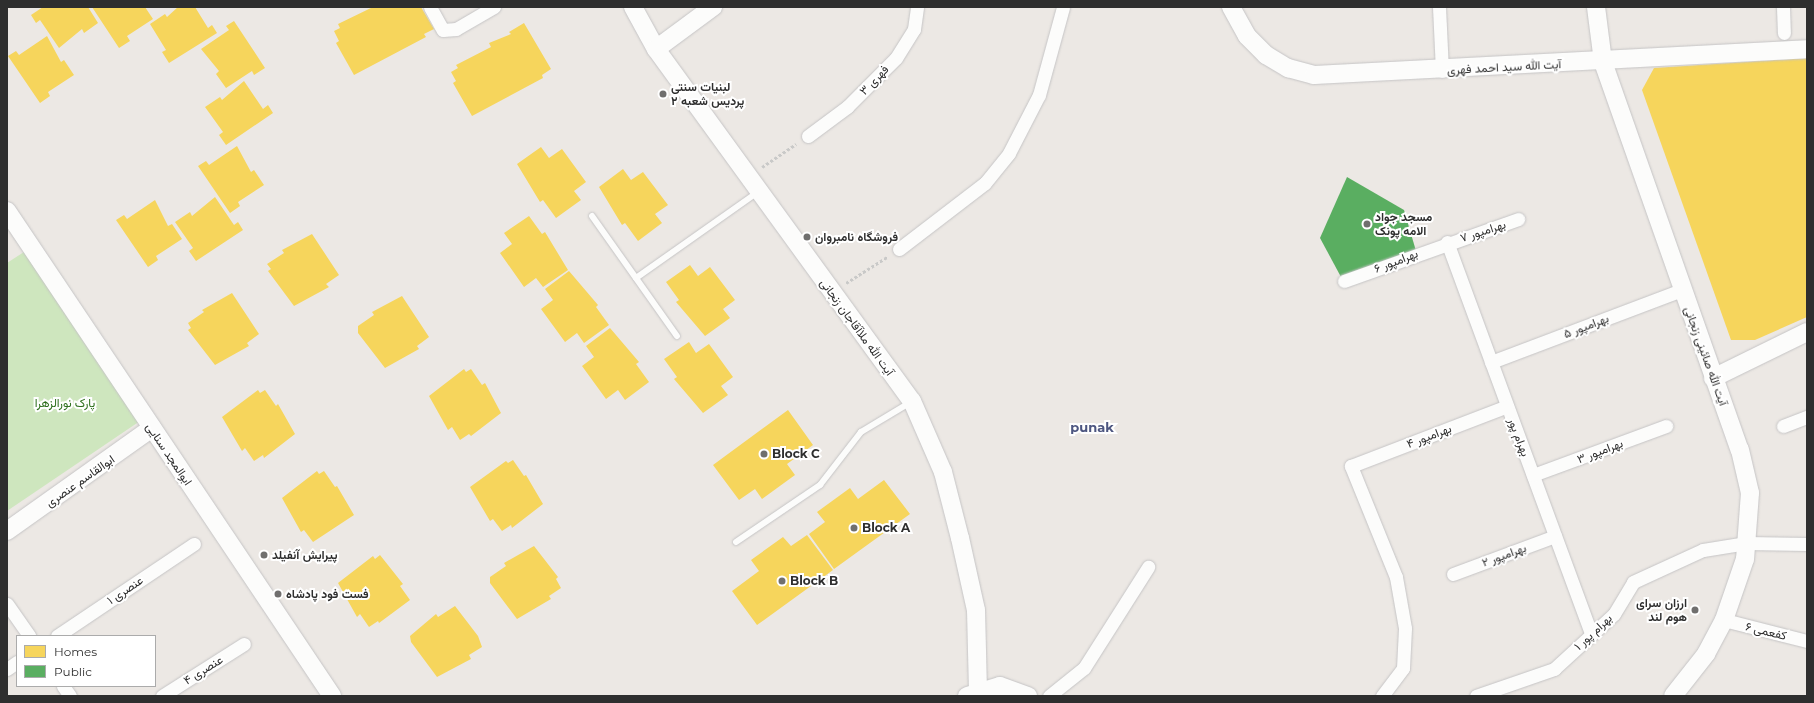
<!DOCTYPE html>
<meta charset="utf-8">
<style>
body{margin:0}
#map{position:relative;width:1814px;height:703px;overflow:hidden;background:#ece8e4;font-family:Montserrat,Vazirmatn,sans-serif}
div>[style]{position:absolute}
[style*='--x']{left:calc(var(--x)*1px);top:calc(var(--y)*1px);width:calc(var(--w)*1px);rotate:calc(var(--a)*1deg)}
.green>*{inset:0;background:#cee6be}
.homes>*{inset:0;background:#f6d55c}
.public>*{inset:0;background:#5aae61}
.path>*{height:2.5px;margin-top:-1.25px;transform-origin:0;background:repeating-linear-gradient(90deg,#c9c9c8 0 3px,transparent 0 5px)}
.roads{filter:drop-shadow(0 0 1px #c5c4c5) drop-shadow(0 0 1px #c5c4c5)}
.lane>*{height:6px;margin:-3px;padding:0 3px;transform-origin:3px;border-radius:3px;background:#fcfcfb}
.street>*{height:13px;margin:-6.5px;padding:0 6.5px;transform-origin:6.5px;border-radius:6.5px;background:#fcfcfb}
.secondary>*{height:18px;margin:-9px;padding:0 9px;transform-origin:9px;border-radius:9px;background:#fcfcfb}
.dots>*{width:11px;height:11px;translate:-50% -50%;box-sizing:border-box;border:2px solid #fff;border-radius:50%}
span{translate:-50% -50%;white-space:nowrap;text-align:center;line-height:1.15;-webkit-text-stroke:4px #fff;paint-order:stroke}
.street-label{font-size:12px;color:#2e2e2e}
.poi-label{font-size:12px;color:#2e2e2e;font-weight:700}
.left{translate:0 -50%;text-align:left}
.right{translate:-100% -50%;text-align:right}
.park-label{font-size:12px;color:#2c6e1b}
.neighbourhood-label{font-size:13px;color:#4d5680;font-weight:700}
.frame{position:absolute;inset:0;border:8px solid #2e2e2e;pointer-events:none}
.legend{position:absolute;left:16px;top:635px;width:140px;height:52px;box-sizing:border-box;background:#fff;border:1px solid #ababab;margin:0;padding:5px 7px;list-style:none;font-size:12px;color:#2e2e2e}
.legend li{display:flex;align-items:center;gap:8px;height:20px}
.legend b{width:20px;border:1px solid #ababab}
</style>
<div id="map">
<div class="green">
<div style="clip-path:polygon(27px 250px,146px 417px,7px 511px,7px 263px)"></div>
</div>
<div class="homes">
<div style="clip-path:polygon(43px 7px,88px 7px,98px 23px,84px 33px,82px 29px,59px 48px,40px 20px,36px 23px,31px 15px)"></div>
<div style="clip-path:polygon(92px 7px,145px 7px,153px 19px,127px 36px,130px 41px,119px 48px)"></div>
<div style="clip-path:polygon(178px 7px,195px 7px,208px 28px,212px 25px,217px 33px,169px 63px,162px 52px,166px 50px,150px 24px,165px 14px,167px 17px)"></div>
<div style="clip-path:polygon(373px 7px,421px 7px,434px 29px,424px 34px,426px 37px,354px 75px,336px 43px,339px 41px,334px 31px,340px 28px,338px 24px)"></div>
<div style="clip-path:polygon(234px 21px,265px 68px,254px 75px,252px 71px,226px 88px,216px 74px,219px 71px,201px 49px,229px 30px,226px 26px)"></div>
<div style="clip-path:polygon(524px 23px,551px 69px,542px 75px,543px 78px,472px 116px,453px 83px,456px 81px,451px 72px,458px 68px,456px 65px,491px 47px,489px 43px,511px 34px,509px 32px)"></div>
<div style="clip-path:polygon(47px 36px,61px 62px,64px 60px,74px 75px,48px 92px,50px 96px,40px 103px,8px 56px,16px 51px,19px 55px)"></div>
<div style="clip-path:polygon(1807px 58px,1807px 317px,1755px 340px,1731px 340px,1642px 90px,1654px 68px)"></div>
<div style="clip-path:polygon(244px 81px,263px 109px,268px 105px,273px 113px,226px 145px,219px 135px,223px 132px,205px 107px,220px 97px,222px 100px)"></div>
<div style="clip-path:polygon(237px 146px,251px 172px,254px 170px,264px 185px,238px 202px,240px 206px,230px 213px,198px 166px,206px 161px,209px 165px)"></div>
<div style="clip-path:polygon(541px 147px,549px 158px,562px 149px,586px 182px,574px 191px,581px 200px,556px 218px,543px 200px,540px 202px,517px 164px)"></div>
<div style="clip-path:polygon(623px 169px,631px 180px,643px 172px,668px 205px,655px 214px,662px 223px,638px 241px,625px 223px,622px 225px,599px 187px)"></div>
<div style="clip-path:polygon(215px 197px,234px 225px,238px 222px,243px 230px,196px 261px,189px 251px,193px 248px,175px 222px,190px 212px,192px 216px)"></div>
<div style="clip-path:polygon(155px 200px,168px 226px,172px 224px,182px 239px,156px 256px,158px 260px,148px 267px,116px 220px,124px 215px,127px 219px)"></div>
<div style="clip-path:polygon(529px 216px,542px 234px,545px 232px,568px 270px,543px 287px,536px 278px,524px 287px,500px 253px,512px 244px,504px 233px)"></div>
<div style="clip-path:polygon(312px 234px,339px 275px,326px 284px,329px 287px,294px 306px,268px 271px,271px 269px,267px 264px,284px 253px,282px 250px)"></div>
<div style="clip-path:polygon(690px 265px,698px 276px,710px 267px,735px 300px,723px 309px,730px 318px,705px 336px,676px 302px,679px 300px,666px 282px)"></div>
<div style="clip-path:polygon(569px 271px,598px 305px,596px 307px,609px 325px,584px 343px,577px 333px,565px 342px,541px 309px,553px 300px,545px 289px)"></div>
<div style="clip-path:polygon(232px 293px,259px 334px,247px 343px,249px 346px,215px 365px,188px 330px,191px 328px,188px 323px,204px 312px,202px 310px)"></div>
<div style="clip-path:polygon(402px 296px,429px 337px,417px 346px,419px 349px,385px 368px,358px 333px,358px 326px,374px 315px,372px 312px)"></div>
<div style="clip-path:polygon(610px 328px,639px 362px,636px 364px,649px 382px,625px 400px,618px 390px,606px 399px,582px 366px,594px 357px,586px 346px)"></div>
<div style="clip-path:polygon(689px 342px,696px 353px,709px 344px,733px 377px,721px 386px,728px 395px,703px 413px,674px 379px,677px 377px,664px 359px)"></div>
<div style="clip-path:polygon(464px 369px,466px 372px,471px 369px,482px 385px,485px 383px,501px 413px,471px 436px,469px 434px,460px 440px,452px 427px,448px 430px,429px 396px)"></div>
<div style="clip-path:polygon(258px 390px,260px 393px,265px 390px,276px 406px,278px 404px,295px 434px,264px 458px,263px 455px,254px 461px,245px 448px,242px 451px,222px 417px)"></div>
<div style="clip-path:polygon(788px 410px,813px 445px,787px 464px,795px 475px,762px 499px,755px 489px,739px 500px,713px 465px)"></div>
<div style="clip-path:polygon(513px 460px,524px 476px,526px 475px,543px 504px,512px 528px,511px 525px,502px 531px,493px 519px,490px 521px,470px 487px,506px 461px,508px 463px)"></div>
<div style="clip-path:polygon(317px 471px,319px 474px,324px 471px,335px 487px,337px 486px,354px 515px,313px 542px,304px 530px,301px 532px,282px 498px)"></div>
<div style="clip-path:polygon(884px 480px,910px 514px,834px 569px,809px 534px,825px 522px,817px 512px,850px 488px,858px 499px)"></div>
<div style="clip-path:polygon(807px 535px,833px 570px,757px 625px,732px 591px,759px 571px,751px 560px,783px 537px,791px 546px)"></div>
<div style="clip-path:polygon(534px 546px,558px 577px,556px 579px,561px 588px,549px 596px,551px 599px,517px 619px,490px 583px,490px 577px,506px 566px,504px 563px)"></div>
<div style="clip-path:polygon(380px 555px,403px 584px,400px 586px,410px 600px,379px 623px,378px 621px,369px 627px,360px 614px,357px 617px,338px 583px,373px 556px,375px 559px)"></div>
<div style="clip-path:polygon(455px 606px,478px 636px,482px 647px,469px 655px,471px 659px,437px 677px,411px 642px,410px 636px,436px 614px,438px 617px)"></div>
</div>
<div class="public">
<div style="clip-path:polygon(1347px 177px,1404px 210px,1416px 251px,1341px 277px,1320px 238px)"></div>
</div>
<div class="path">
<div style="--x:762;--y:167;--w:41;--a:-34.1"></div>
<div style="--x:846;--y:283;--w:49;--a:-32.4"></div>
</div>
<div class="roads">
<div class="lane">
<div style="--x:592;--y:216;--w:147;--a:54.7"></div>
<div style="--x:636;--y:278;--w:149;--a:-35.2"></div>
<div style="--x:736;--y:542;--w:102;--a:-34.2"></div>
<div style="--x:820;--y:485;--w:67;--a:-52.3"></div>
<div style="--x:861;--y:432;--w:58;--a:-31"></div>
</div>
<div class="street">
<div style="--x:430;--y:7;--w:26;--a:61"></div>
<div style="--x:443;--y:30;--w:13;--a:-4"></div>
<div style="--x:456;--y:29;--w:44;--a:-30.1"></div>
<div style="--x:1439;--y:7;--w:64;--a:87.3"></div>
<div style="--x:1783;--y:7;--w:26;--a:88"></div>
<div style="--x:808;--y:136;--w:49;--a:-36.6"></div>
<div style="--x:847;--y:107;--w:69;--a:-45"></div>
<div style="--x:896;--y:58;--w:34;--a:-58"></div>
<div style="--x:914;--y:29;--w:22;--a:-82"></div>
<div style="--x:1447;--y:242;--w:417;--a:69.8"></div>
<div style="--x:899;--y:249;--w:108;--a:-37.5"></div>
<div style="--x:985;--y:183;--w:38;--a:-51"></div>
<div style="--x:1009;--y:153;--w:65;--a:-62.7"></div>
<div style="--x:1039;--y:95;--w:91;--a:-74.7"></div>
<div style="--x:1344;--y:281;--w:185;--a:-19.6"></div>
<div style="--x:1491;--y:362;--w:204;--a:-20.7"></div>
<div style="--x:1783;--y:426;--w:26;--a:-21"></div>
<div style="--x:1533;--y:475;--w:142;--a:-20.2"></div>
<div style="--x:1453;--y:574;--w:109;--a:-20.4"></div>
<div style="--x:7;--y:604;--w:39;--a:55"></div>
<div style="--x:1724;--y:620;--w:86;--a:14.2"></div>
<div style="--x:57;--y:636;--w:165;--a:-33.9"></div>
<div style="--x:7;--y:669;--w:12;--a:-35"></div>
<div style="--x:63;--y:686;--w:12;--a:55"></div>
<div style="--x:162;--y:696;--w:97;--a:-32.4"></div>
<div style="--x:1049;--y:696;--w:45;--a:-38.7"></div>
<div style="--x:1084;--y:668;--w:120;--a:-57.6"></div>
<div style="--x:1382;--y:696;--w:35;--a:-53"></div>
<div style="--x:1403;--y:668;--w:40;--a:-87.1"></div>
<div style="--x:1405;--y:628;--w:52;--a:-100"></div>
<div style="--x:1396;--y:577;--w:120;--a:-112.1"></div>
<div style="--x:1351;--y:466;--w:167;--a:-21"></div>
<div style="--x:1476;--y:696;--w:83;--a:-19.1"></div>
<div style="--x:1554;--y:669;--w:81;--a:-42.5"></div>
<div style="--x:1614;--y:614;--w:37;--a:-59"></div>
<div style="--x:1633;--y:582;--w:77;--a:-24.6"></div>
<div style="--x:1703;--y:550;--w:44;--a:-9.2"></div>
<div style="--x:1746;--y:543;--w:61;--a:0.9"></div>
</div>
<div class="secondary">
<div style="--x:633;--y:7;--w:48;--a:61.3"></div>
<div style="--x:656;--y:49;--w:435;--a:54"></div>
<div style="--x:912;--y:401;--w:77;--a:66.4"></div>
<div style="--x:943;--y:472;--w:68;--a:75.6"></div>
<div style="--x:960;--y:538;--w:74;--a:77.5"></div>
<div style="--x:976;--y:610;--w:80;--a:88.6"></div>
<div style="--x:1231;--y:7;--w:33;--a:61"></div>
<div style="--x:1247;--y:36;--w:27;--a:45"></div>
<div style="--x:1266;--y:55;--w:26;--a:31"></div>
<div style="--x:1288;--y:68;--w:27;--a:15"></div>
<div style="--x:1314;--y:75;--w:494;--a:-3"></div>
<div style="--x:1596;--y:7;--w:55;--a:82.7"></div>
<div style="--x:1603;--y:62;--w:411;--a:70.6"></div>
<div style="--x:1740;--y:450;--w:44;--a:76.9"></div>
<div style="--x:1750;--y:493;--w:66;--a:94.3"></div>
<div style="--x:1745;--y:559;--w:65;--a:109"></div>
<div style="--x:1724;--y:620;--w:38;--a:118"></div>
<div style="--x:1706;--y:654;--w:53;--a:128.2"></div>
<div style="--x:656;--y:49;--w:71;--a:-36.4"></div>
<div style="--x:7;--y:211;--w:584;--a:56.17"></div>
<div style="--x:1713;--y:378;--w:105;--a:-26.1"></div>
<div style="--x:7;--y:531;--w:178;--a:-35.4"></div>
<div style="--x:967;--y:696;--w:34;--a:-17"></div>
<div style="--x:1000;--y:686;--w:30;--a:20"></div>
</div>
</div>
<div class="dots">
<div style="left:663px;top:94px;background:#706f6e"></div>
<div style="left:1367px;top:224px;background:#706f6e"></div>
<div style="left:807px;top:237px;background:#706f6e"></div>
<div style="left:764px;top:454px;background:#706f6e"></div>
<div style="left:854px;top:528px;background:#706f6e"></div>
<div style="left:264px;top:555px;background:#706f6e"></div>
<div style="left:782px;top:581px;background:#706f6e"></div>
<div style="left:278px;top:594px;background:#706f6e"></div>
<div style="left:1695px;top:610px;background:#706f6e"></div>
</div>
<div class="street-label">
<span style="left:1504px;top:67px;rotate:-3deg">آیت الله سید احمد فهری</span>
<span style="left:874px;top:80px;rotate:-46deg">فهری ۳</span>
<span style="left:1483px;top:231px;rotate:-18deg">بهرامپور ۷</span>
<span style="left:1396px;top:261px;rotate:-21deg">بهرامپور ۶</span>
<span style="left:1586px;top:326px;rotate:-21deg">بهرامپور ۵</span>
<span style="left:857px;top:327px;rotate:54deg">آیت الله ملاآقاجان زنجانی</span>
<span style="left:1706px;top:356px;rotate:70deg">آیت الله صائینی زنجانی</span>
<span style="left:1429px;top:436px;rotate:-21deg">بهرامپور ۴</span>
<span style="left:1519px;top:437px;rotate:69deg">بهرام پور</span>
<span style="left:1600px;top:451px;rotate:-21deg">بهرامپور ۳</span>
<span style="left:169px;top:454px;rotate:56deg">ابوالمجد سنایی</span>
<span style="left:80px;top:481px;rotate:-35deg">ابوالقاسم عنصری</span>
<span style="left:1504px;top:555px;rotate:-20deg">بهرامپور ۲</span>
<span style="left:125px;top:590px;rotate:-34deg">عنصری ۱</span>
<span style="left:1766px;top:631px;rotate:14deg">کفعمی ۶</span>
<span style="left:1593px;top:632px;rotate:-43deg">بهرام پور ۱</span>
<span style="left:203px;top:670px;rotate:-32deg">عنصری ۴</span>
</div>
<div class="poi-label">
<span class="left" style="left:671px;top:94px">لبنیات سنتی<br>پردیس شعبه ۲</span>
<span class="left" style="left:1375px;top:224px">مسجد جواد<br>الامه پونک</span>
<span class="left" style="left:815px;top:237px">فروشگاه نامبروان</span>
<span class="left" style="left:772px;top:454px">Block C</span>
<span class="left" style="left:862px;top:528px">Block A</span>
<span class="left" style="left:272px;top:555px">پیرایش آنفیلد</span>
<span class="left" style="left:790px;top:581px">Block B</span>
<span class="left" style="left:286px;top:594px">فست فود پادشاه</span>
<span class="right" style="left:1687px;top:610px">ارزان سرای<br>هوم لند</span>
</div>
<div class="park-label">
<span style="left:65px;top:403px">پارک نورالزهرا</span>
</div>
<div class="neighbourhood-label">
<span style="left:1092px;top:427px">punak</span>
</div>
<div class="frame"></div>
<ul class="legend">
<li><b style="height:11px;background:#f6d55c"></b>Homes</li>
<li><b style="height:11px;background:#5aae61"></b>Public</li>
</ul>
</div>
